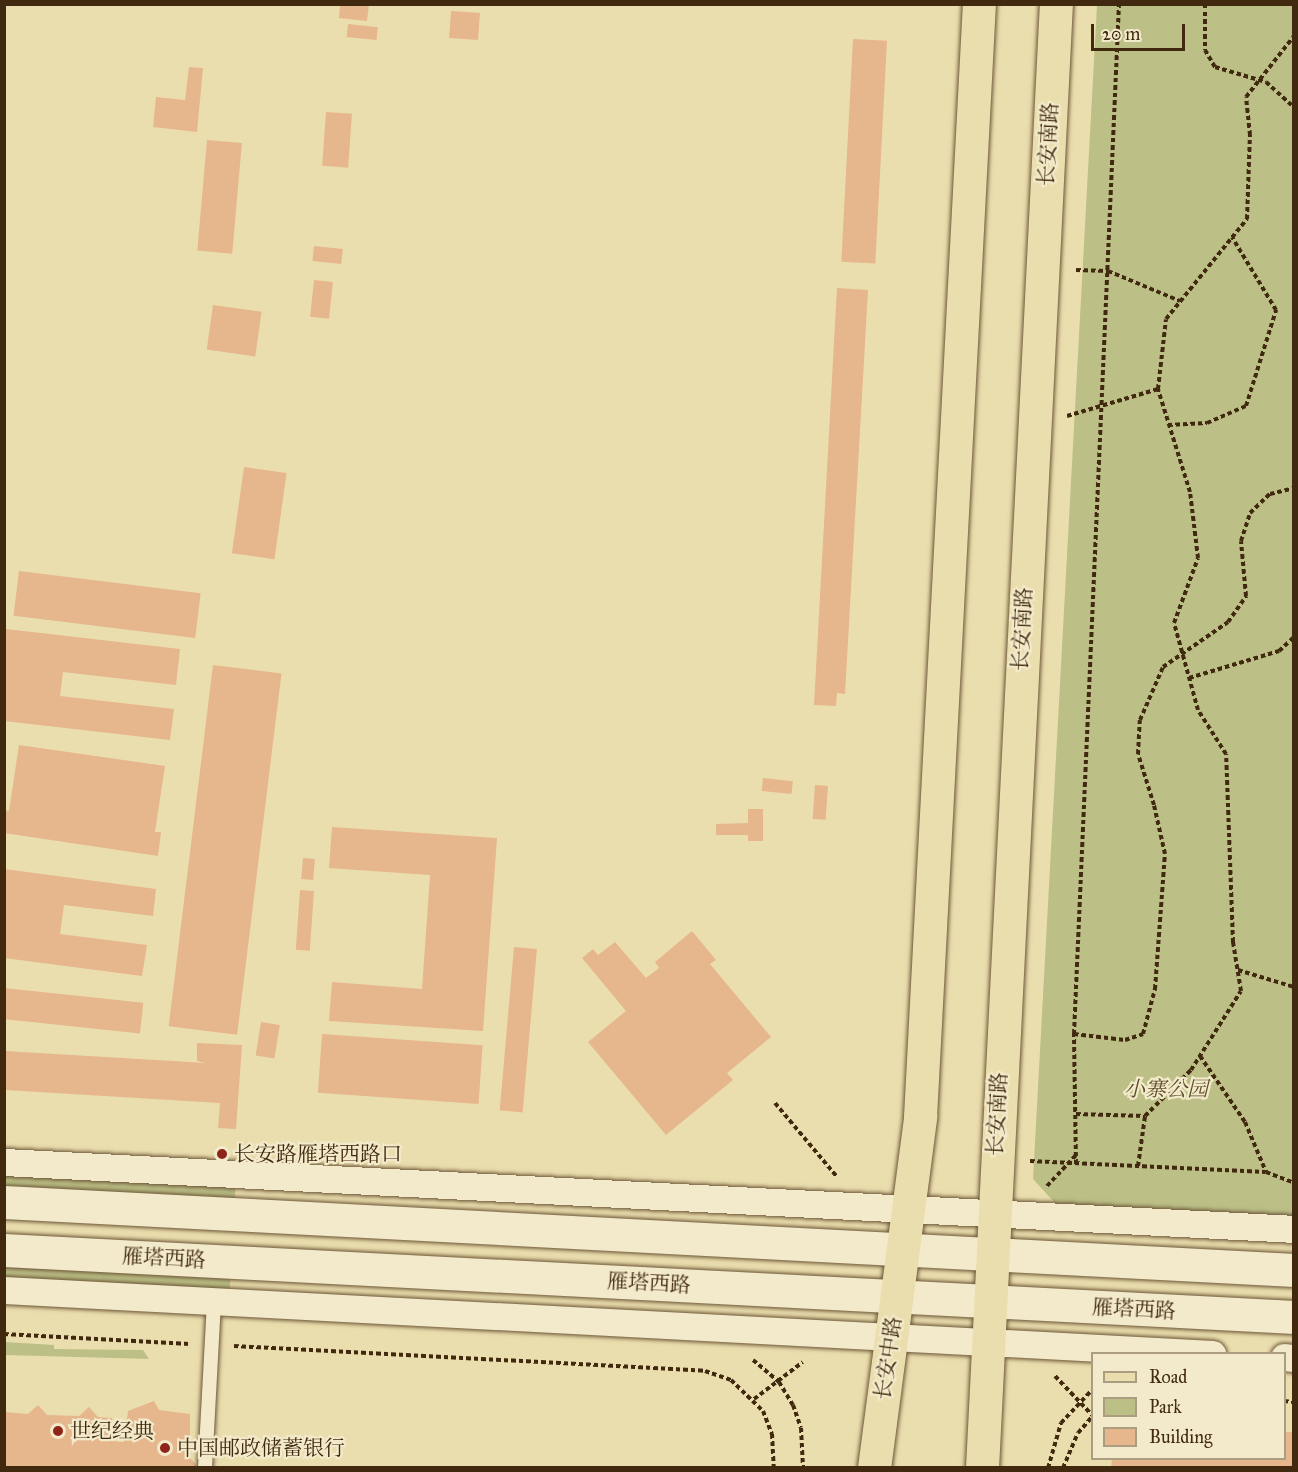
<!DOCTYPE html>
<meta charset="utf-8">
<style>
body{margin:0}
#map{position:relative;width:1298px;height:1472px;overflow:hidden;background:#ebdeae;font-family:"IM FELL Great Primer","Noto Serif SC",serif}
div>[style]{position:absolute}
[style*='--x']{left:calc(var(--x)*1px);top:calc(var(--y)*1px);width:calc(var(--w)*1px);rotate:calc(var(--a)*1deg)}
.green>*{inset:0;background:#bcc087;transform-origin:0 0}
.building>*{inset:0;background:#e6b68d;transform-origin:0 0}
.path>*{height:4px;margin-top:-2px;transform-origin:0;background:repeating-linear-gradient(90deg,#41290f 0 4.5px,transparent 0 7.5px)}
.roads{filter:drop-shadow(0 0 2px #6c5637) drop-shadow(0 0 2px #6c5637)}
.service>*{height:14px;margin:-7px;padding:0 7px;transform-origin:7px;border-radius:7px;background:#f2eaca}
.minor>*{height:27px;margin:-13.5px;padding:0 13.5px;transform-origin:13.5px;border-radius:13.5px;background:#f2eaca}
.secondary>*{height:33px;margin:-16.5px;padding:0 16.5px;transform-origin:16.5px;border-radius:16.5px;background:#f2eaca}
.primary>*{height:33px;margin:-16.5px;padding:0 16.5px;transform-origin:16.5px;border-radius:16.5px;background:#ebdeae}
.path-bridge>*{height:4px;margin-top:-2px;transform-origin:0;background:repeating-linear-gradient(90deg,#41290f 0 4.5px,transparent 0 7.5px)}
.dots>*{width:16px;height:16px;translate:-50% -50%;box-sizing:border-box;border:3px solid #f2eaca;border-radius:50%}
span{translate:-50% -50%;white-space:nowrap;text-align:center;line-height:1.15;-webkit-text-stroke:4.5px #f2eaca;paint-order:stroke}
.street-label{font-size:21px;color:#41290f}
.park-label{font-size:21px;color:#604f2d;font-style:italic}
.poi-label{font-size:21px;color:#41290f}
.left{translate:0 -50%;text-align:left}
.frame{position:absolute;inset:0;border:6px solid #41290f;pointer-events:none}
.legend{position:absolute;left:1091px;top:1352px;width:195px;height:108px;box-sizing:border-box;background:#f2eaca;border:2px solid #ab9d7f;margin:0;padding:8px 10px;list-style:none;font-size:18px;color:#41290f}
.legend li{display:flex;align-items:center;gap:12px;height:30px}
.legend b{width:30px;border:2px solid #ab9d7f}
.scale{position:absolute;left:1091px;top:24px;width:94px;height:27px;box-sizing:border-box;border:3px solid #41290f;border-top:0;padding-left:8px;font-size:18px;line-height:21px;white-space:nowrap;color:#41290f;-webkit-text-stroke:4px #f2eaca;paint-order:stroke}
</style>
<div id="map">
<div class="green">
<div style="clip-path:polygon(1097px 5px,1293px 5px,1293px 1225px,1066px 1215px,1033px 1179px)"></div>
<div style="left:4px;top:1169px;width:232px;height:21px;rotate:3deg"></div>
<div style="left:4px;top:1262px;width:227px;height:21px;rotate:3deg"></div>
<div style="clip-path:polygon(5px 1342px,54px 1345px,54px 1349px,143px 1350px,149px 1359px,5px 1355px)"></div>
</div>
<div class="building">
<div style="clip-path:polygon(340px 4px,369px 4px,367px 21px,339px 18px)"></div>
<div style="left:451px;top:11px;width:29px;height:27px;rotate:4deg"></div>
<div style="left:348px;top:24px;width:30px;height:13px;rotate:6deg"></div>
<div style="left:853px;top:39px;width:34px;height:223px;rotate:3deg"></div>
<div style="clip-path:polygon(189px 67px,203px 68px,197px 132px,153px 127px,156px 97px,185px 100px)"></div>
<div style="left:326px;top:112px;width:26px;height:54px;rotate:4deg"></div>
<div style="left:207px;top:140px;width:35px;height:111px;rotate:5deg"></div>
<div style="left:314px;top:246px;width:29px;height:15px;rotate:6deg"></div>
<div style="left:314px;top:280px;width:19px;height:37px;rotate:6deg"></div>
<div style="clip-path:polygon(837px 288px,868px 290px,845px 694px,837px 693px,836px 706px,814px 705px)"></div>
<div style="left:213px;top:305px;width:49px;height:45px;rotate:8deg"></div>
<div style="left:244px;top:467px;width:43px;height:87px;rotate:8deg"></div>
<div style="left:19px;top:571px;width:183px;height:45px;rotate:7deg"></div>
<div style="clip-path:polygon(6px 629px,180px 649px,176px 685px,63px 672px,60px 696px,174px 709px,170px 740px,4px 721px)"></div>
<div style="left:213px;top:665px;width:69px;height:364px;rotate:7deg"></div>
<div style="clip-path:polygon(19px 745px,165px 766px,155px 832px,161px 832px,158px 856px,4px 833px,4px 810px,9px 811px)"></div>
<div style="left:763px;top:778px;width:30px;height:13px;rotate:6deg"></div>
<div style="left:815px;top:785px;width:13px;height:34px;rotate:4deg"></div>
<div style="clip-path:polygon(748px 809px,763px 809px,763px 841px,748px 841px,748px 835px,716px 835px,716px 824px,748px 823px)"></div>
<div style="clip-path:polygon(332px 827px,497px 838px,483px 1031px,329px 1021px,332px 982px,422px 989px,430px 875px,329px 868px)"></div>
<div style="left:303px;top:858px;width:12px;height:21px;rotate:5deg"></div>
<div style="clip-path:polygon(4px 869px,156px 889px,153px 916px,64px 905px,60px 934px,147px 945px,142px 976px,4px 958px)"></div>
<div style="left:300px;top:890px;width:14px;height:60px;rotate:4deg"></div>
<div style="clip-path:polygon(692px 931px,716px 960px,710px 964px,771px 1037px,727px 1073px,733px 1080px,666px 1135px,588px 1042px,626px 1011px,582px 958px,593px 949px,598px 955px,615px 942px,646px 978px,659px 968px,655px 962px)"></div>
<div style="left:514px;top:947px;width:23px;height:164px;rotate:5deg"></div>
<div style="left:4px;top:988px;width:140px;height:31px;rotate:6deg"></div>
<div style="left:261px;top:1022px;width:19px;height:34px;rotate:9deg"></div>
<div style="left:322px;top:1034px;width:161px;height:59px;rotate:4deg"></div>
<div style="clip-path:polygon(197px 1043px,242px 1045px,236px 1129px,218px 1128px,220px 1103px,5px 1090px,5px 1051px,206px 1063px,197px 1061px)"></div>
<div style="clip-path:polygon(154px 1401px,159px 1410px,190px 1414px,190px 1458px,199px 1468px,4px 1468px,4px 1412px,28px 1414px,38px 1405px,47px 1415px,79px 1416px,89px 1407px,98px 1417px,112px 1418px,111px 1441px,124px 1442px,128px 1411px)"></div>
<div style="clip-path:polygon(1284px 1432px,1294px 1432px,1294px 1468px,1111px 1468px,1112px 1458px,1284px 1458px)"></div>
</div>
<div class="path">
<div style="--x:1076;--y:270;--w:32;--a:2"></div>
<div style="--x:1108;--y:271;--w:78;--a:22.6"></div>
<div style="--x:1067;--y:416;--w:95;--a:-16.5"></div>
<div style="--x:1168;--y:425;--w:39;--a:-3"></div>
<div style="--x:1207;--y:423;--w:43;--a:-23.6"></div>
<div style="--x:1246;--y:406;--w:101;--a:-72.6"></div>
<div style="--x:1276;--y:310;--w:85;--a:-121.1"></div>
<div style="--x:1189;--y:678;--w:94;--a:-16.7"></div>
<div style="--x:1279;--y:651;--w:21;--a:-43"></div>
<div style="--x:1238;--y:970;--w:59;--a:16.9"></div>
<div style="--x:1074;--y:1034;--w:51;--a:6.7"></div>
<div style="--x:1125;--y:1040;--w:19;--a:-18"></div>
<div style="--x:1143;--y:1034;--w:47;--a:-75.1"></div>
<div style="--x:1155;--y:989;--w:135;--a:-85.8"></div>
<div style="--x:1165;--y:854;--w:50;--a:-102.7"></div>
<div style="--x:1200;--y:1056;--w:80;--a:55.7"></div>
<div style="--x:1245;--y:1122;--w:54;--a:67.2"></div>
<div style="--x:775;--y:1103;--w:97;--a:50"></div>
<div style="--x:1076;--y:1114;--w:69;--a:1.7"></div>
<div style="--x:1030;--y:1161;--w:236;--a:2.7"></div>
<div style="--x:1266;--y:1172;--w:30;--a:21"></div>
<div style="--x:1076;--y:1164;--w:130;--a:-90.9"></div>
<div style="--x:1074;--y:1034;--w:1031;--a:-87.5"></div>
<div style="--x:1138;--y:1166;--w:50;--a:-82"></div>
<div style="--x:1145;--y:1116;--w:65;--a:-45"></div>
<div style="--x:1191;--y:1070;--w:93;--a:-57.7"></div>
<div style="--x:1241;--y:991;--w:50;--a:-99.3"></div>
<div style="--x:1233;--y:942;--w:188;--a:-92.1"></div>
<div style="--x:1226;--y:754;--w:52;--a:-122.5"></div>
<div style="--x:1198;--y:710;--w:90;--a:-105.4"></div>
<div style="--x:1174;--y:623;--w:69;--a:-69.7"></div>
<div style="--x:1198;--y:558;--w:66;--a:-96.9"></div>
<div style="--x:1190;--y:492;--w:108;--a:-107.3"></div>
<div style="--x:1158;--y:389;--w:70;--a:-83.5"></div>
<div style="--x:1166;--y:319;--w:129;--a:-51"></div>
<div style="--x:1247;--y:219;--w:84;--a:-88"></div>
<div style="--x:1250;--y:135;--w:38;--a:-96"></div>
<div style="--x:1246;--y:97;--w:78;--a:-51.8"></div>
<div style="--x:1047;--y:1186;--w:42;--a:-46.9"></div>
<div style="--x:4;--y:1334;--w:186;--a:3.1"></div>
<div style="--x:234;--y:1346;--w:472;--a:3"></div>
<div style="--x:705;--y:1371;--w:28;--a:19"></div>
<div style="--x:731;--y:1380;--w:45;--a:44.1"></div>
<div style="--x:763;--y:1411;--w:25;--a:69"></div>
<div style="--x:772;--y:1434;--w:34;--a:87"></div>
<div style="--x:753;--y:1360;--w:34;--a:40"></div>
<div style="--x:779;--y:1382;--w:27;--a:59"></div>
<div style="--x:793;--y:1405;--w:24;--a:71"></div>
<div style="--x:801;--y:1428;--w:40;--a:87.1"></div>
<div style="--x:1055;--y:1376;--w:54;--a:46.5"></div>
<div style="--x:754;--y:1399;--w:61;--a:-37.1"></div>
<div style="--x:1284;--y:1401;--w:10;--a:6"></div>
<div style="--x:1048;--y:1468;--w:47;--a:-73.9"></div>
<div style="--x:1061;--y:1423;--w:45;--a:-46.8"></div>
<div style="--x:1063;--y:1468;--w:38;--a:-67"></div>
<div style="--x:1078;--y:1433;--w:21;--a:-49"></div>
</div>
<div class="roads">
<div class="service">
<div style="--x:205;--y:1468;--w:167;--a:-86.9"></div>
</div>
<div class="minor">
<div style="--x:4;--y:1162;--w:1292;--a:2.97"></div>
<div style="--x:4;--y:1290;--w:1210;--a:3.03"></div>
<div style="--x:1284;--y:1357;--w:10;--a:6"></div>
</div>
<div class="secondary">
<div style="--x:4;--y:1202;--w:1292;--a:3.02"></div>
<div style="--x:4;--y:1250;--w:1292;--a:2.97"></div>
</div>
<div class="primary">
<div style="--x:874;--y:1468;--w:354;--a:-82.5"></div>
<div style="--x:920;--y:1117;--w:1115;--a:-86.97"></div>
<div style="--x:982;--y:1468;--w:1466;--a:-87.11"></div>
</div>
</div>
<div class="path-bridge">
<div style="--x:1205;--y:4;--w:46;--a:90"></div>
<div style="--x:1205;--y:50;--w:20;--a:60"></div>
<div style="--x:1215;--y:67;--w:53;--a:16.4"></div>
<div style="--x:1266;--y:82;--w:38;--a:42"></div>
<div style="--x:1154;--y:805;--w:53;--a:-107.4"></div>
<div style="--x:1138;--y:754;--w:34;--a:-87"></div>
<div style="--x:1140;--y:720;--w:58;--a:-66.5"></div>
<div style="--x:1163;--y:667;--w:79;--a:-34.7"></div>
<div style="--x:1228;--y:622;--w:32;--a:-55"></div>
<div style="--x:1246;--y:596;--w:55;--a:-95.2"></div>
<div style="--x:1241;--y:541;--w:29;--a:-72"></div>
<div style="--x:1250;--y:513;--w:28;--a:-44"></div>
<div style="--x:1270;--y:494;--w:25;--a:-14"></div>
</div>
<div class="dots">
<div style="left:222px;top:1154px;background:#8f2418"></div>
<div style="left:58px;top:1431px;background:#8f2418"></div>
<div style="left:165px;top:1448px;background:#8f2418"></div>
</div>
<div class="street-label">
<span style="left:1048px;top:144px;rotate:-87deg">长安南路</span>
<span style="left:1022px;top:629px;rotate:-87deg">长安南路</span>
<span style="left:997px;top:1114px;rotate:-87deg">长安南路</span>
<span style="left:164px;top:1258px;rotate:3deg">雁塔西路</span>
<span style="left:649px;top:1283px;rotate:3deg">雁塔西路</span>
<span style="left:1134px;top:1309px;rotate:3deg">雁塔西路</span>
<span style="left:888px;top:1358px;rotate:-82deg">长安中路</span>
</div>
<div class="park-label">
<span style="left:1166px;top:1089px">小寨公园</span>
</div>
<div class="poi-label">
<span class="left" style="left:234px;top:1154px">长安路雁塔西路口</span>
<span class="left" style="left:70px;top:1431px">世纪经典</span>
<span class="left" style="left:177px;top:1448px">中国邮政储蓄银行</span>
</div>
<div class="frame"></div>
<ul class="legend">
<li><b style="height:8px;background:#ebdeae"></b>Road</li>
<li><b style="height:16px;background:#bcc087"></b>Park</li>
<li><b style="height:16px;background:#e6b68d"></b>Building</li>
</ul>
<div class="scale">20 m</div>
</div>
